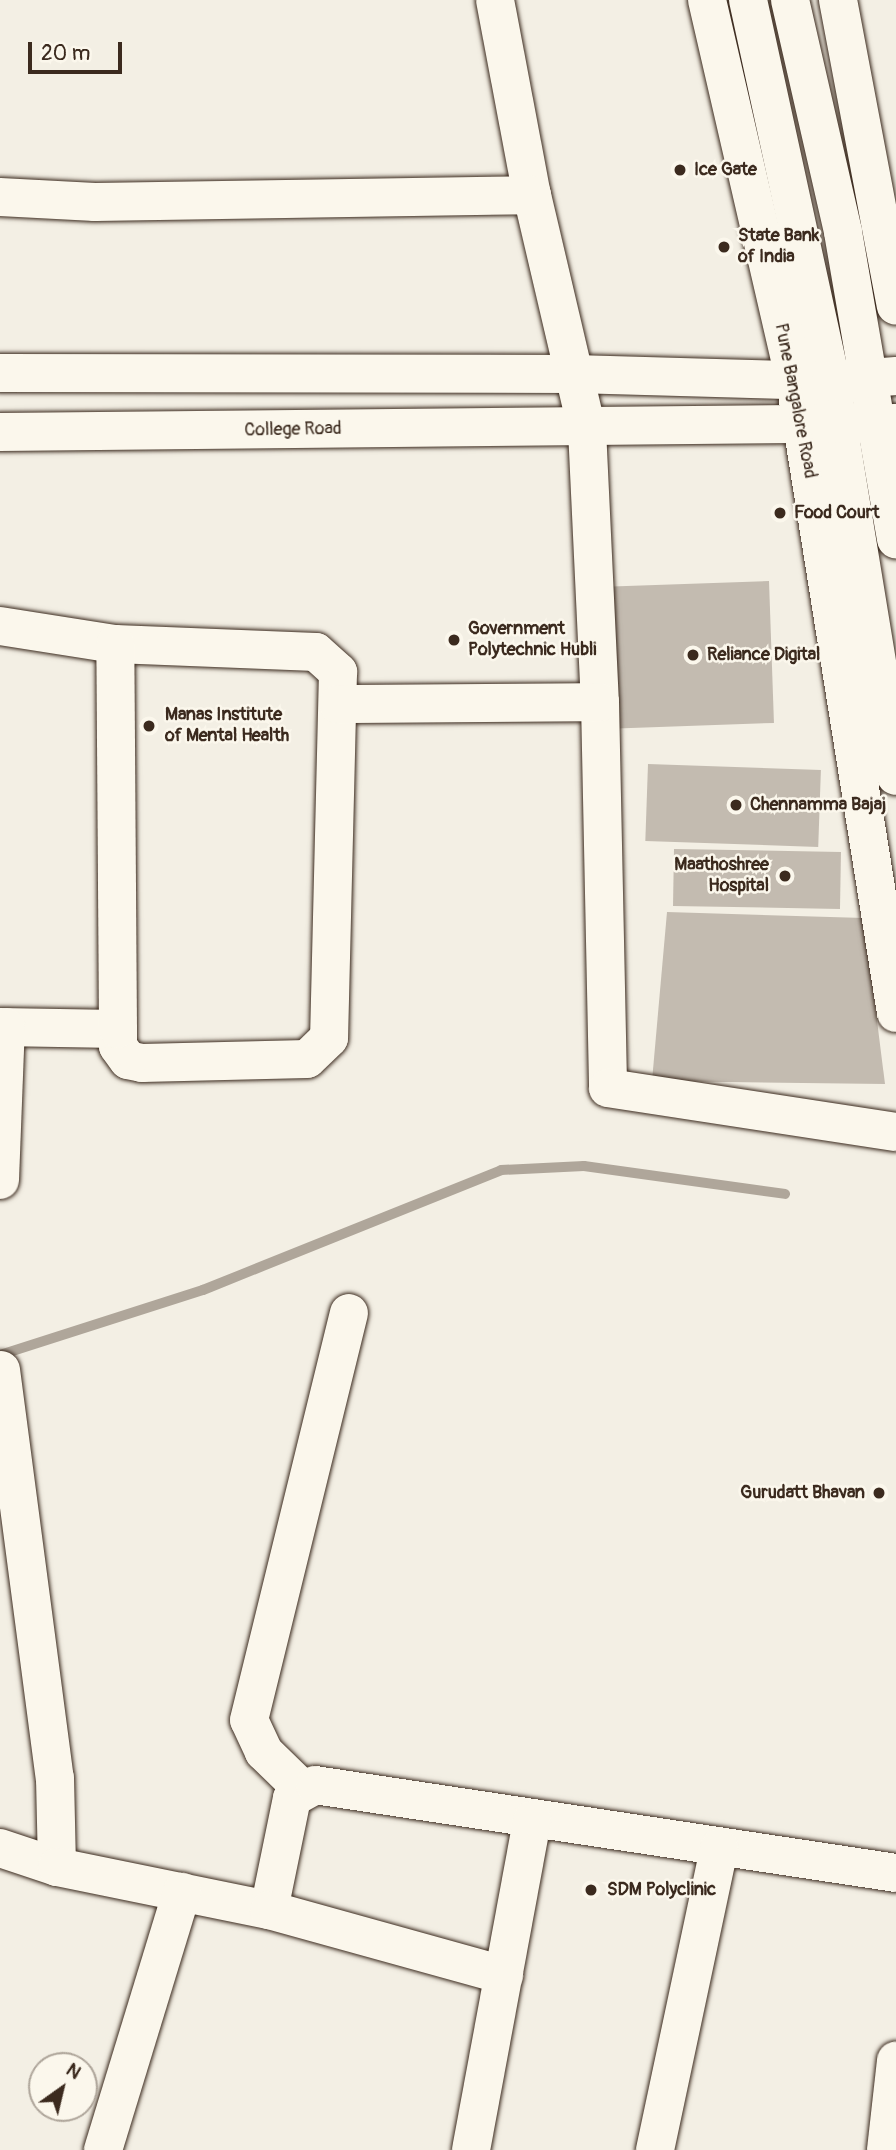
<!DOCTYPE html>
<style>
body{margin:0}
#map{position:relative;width:896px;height:2150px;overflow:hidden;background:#f3efe4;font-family:Pangolin,sans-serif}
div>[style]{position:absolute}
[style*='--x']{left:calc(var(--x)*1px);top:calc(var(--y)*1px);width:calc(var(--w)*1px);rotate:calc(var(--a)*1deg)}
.stream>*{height:10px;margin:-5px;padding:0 5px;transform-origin:5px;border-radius:5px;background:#afa69a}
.building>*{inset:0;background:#c3bbb0;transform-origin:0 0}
.roads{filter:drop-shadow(0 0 2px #3b2a1e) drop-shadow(0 0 2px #3b2a1e)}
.minor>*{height:38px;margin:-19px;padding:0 19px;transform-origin:19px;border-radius:19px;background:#fbf7ec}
.major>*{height:38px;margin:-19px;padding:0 19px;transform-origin:19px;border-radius:19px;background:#fbf7ec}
.dots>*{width:19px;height:19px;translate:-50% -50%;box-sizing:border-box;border:4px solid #fbf7ec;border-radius:50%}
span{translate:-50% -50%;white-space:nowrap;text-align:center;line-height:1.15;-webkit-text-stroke:5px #fbf7ec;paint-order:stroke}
.poi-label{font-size:18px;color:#3b2a1e;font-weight:700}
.left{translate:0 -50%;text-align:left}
.right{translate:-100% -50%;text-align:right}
.street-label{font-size:18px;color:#3b2a1e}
.north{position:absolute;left:28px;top:2052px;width:70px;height:70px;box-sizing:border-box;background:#fbf7ec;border:2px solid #aea59a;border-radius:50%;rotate:34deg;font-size:19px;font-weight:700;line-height:28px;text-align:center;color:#3b2a1e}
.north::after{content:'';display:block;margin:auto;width:24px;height:32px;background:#3b2a1e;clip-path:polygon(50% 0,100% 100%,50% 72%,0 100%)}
.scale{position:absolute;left:28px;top:42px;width:94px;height:32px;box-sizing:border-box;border:4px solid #3b2a1e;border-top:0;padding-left:9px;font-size:21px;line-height:24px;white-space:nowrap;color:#3b2a1e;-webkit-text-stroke:5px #fbf7ec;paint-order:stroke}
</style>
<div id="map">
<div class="stream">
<div style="--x:0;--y:1355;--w:213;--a:-17.8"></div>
<div style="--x:203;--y:1290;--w:321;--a:-21.9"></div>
<div style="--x:501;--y:1170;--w:83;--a:-2.8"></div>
<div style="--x:584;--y:1166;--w:203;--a:7.9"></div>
</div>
<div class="building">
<div style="left:769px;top:581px;width:142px;height:157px;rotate:88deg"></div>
<div style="left:648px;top:764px;width:173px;height:77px;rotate:2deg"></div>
<div style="left:674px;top:849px;width:167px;height:57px;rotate:1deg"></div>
<div style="clip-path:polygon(667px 912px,864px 918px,885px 1084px,652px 1081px)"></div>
</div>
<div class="roads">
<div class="minor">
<div style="--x:495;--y:0;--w:198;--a:79.3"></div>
<div style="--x:532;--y:195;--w:240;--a:76.8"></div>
<div style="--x:587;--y:429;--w:273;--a:87.3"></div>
<div style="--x:600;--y:702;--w:386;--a:88.8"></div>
<div style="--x:608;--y:1088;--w:291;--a:8.7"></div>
<div style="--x:748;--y:0;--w:390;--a:77.7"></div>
<div style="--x:831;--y:381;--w:400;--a:80.7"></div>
<div style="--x:790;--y:0;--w:238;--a:77.1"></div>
<div style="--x:843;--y:232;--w:312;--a:80.2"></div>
<div style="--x:0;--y:197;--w:95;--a:3"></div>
<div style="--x:95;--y:202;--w:437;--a:-0.9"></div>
<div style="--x:0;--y:626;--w:116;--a:8.9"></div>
<div style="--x:115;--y:644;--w:201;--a:2.3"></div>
<div style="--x:316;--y:652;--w:30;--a:42"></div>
<div style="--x:338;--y:672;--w:366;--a:91.4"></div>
<div style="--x:329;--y:1038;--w:30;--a:136"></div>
<div style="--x:307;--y:1059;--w:165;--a:178.6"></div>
<div style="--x:142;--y:1063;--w:14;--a:-168"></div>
<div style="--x:128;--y:1060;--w:17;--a:-126"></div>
<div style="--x:118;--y:1046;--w:17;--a:-90"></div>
<div style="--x:338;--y:704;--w:262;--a:-0.4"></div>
<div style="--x:0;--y:1027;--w:118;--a:1"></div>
<div style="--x:118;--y:1029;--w:385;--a:-90.4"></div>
<div style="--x:0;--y:1180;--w:153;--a:-87.8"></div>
<div style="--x:1;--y:1370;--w:412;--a:82.5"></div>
<div style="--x:55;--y:1778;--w:89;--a:88.7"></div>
<div style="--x:301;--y:1788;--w:52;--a:-135.8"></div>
<div style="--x:264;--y:1752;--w:35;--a:-115"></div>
<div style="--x:249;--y:1720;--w:419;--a:-76.2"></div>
<div style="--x:0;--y:1848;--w:60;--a:18.4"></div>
<div style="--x:57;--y:1867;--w:216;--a:11.5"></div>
<div style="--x:269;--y:1910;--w:114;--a:-78.4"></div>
<div style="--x:292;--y:1798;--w:26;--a:-29"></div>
<div style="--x:315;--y:1785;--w:588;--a:8.61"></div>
<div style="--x:269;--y:1910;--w:244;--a:15.5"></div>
<div style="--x:103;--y:2150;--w:270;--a:-73"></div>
<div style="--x:471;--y:2150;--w:336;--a:-79.5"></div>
<div style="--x:655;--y:2150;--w:309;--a:-78"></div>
</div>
<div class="major">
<div style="--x:707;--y:0;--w:391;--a:77"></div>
<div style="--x:795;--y:381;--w:640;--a:80.92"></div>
<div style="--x:838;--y:0;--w:311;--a:79.3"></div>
<div style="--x:0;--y:373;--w:574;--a:0.1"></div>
<div style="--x:574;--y:374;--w:257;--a:1.6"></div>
<div style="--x:831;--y:381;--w:65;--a:-4.4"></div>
<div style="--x:0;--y:432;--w:896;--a:-0.58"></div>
<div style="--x:886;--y:2150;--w:90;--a:-83.6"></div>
</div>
</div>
<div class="dots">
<div style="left:680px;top:170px;background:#3b2a1e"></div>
<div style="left:724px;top:247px;background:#3b2a1e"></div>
<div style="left:780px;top:513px;background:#3b2a1e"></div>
<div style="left:454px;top:640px;background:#3b2a1e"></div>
<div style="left:693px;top:655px;background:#3b2a1e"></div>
<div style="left:149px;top:726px;background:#3b2a1e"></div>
<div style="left:736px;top:805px;background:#3b2a1e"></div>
<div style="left:785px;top:876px;background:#3b2a1e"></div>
<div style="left:879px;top:1493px;background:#3b2a1e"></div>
<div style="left:591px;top:1890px;background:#3b2a1e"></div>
</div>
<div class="poi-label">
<span class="left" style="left:694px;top:170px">Ice Gate</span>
<span class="left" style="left:738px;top:247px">State Bank<br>of India</span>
<span class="left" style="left:794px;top:513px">Food Court</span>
<span class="left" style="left:468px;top:640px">Government<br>Polytechnic Hubli</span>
<span class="left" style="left:707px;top:655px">Reliance Digital</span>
<span class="left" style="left:165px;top:726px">Manas Institute<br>of Mental Health</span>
<span class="left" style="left:750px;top:805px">Chennamma Bajaj</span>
<span class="right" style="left:769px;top:876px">Maathoshree<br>Hospital</span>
<span class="right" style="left:865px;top:1493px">Gurudatt Bhavan</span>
<span class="left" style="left:607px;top:1890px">SDM Polyclinic</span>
</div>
<div class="street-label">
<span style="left:795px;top:401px;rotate:79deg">Pune Bangalore Road</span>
<span style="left:293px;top:430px;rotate:-1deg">College Road</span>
</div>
<div class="north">N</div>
<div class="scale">20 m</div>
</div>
